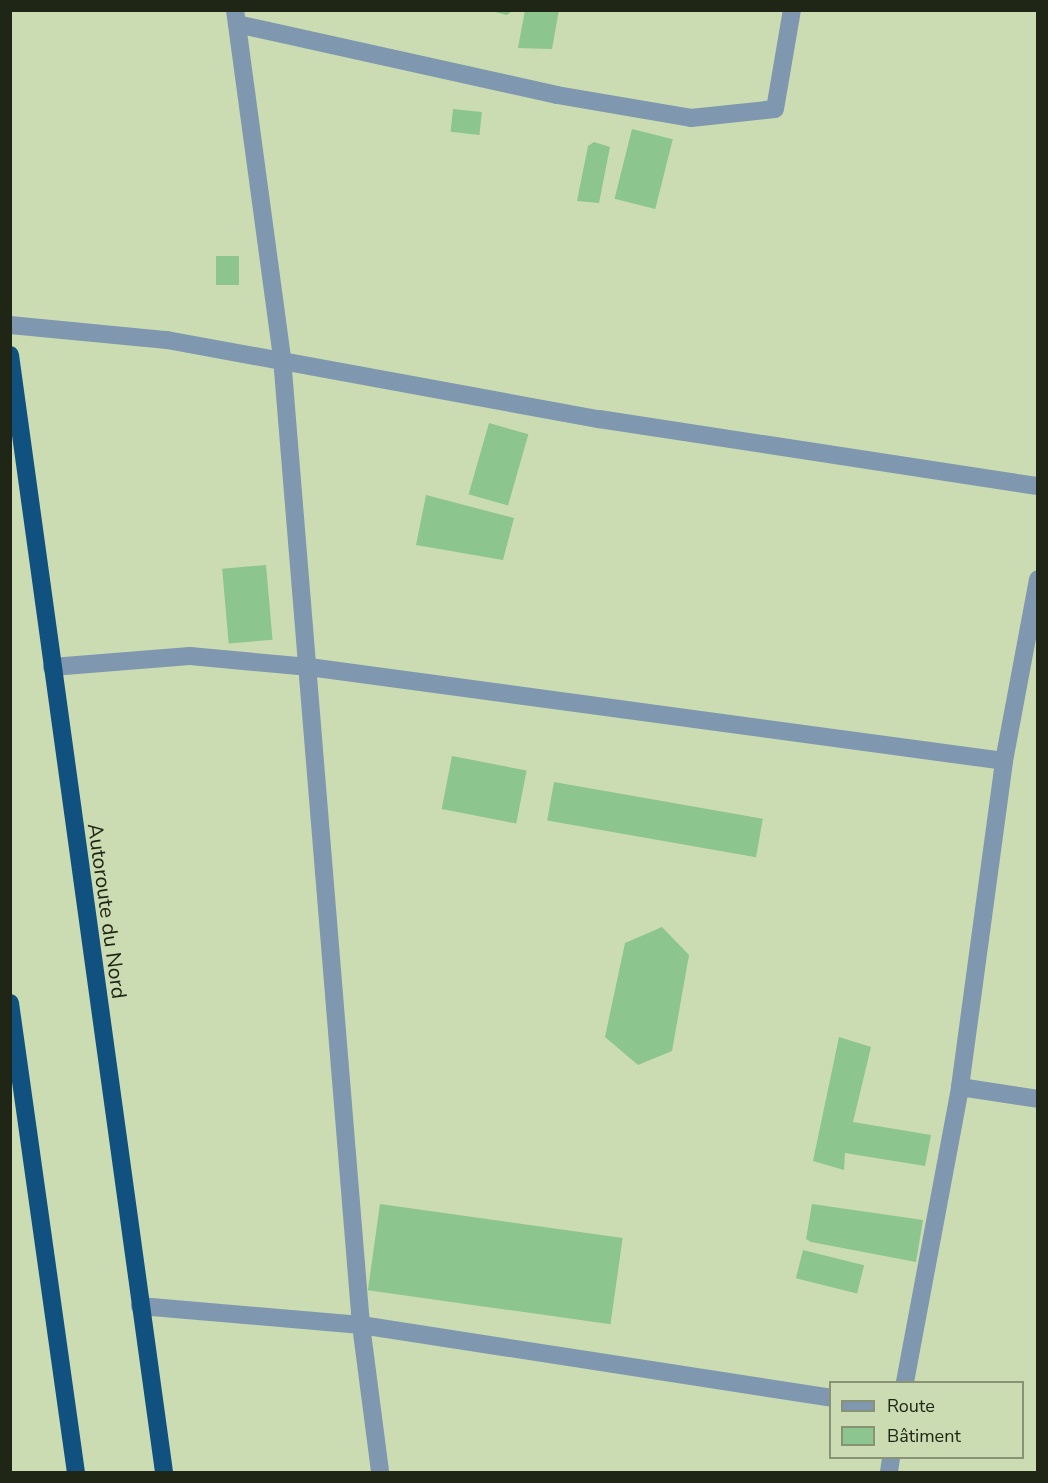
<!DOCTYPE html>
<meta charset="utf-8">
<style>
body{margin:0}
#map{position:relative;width:1048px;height:1483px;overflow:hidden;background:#cbdcb2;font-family:"Nunito Sans",sans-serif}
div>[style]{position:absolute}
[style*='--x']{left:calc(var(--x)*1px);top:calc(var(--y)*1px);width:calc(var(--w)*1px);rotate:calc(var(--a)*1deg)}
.building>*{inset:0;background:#8cc58e;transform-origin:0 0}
.street>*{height:18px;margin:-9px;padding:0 9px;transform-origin:9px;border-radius:9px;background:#7f98af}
.highway>*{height:18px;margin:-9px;padding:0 9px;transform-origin:9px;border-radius:9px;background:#105180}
span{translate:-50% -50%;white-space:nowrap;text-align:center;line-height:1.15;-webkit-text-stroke:5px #cbdcb2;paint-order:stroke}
.street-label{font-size:21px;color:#202616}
.frame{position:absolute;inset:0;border:12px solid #202616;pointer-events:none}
.legend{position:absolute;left:829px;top:1381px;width:195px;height:78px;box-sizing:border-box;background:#cbdcb2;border:2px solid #879374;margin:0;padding:8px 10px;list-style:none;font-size:18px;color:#202616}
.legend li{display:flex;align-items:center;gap:12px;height:30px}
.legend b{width:30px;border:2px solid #879374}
</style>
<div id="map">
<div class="building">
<div style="clip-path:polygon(487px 10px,513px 10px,507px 15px)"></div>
<div style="clip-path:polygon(525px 10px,559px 10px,552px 49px,518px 48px)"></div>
<div style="left:453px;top:109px;width:29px;height:23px;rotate:6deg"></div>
<div style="left:632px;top:129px;width:42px;height:72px;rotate:14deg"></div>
<div style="clip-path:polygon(594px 142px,610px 147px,599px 203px,577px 201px,588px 146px)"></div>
<div style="left:216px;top:256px;width:23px;height:29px"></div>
<div style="left:489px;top:423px;width:41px;height:74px;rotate:16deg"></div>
<div style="clip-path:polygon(426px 495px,514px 518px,503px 560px,416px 545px)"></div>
<div style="left:266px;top:565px;width:75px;height:44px;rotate:85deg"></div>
<div style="left:452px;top:756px;width:76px;height:54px;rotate:11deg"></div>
<div style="left:554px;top:782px;width:212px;height:39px;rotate:10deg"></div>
<div style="clip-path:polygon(662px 927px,689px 955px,672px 1051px,638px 1065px,605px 1037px,625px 943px)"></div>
<div style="clip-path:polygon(839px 1037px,871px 1047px,853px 1122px,931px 1135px,925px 1166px,845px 1153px,844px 1170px,813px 1161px)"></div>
<div style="left:380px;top:1204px;width:245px;height:87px;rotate:8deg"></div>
<div style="clip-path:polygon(812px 1204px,923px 1220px,916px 1262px,811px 1242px,806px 1239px)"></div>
<div style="left:803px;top:1250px;width:63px;height:29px;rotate:14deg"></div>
</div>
<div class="street">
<div style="--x:235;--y:10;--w:351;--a:82.3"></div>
<div style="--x:282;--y:358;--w:970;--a:85.33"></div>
<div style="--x:361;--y:1325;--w:148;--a:82.6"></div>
<div style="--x:237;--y:24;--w:328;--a:12.5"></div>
<div style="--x:557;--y:95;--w:136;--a:9.7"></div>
<div style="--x:691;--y:118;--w:84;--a:-6.1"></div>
<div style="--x:775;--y:109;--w:100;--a:-80.3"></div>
<div style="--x:10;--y:325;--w:158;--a:5.5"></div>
<div style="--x:167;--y:340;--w:439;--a:10.4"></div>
<div style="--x:599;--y:419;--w:444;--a:8.7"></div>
<div style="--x:52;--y:667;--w:138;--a:-4.6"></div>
<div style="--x:190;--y:656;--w:120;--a:5.3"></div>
<div style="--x:309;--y:667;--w:701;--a:7.7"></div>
<div style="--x:960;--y:1087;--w:79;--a:8.7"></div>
<div style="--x:140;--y:1306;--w:222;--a:4.9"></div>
<div style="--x:361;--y:1325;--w:475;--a:8.8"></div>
<div style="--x:905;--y:1382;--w:300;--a:-79.4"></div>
<div style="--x:960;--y:1087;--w:329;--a:-82.3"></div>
<div style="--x:1004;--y:761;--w:185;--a:-79.4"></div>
<div style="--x:889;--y:1472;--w:14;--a:-82"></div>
</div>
<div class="highway">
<div style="--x:10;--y:355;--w:1128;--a:82.15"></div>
<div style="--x:10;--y:1003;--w:474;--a:82"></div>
</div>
<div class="street-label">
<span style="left:107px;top:911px;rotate:82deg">Autoroute du Nord</span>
</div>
<div class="frame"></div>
<ul class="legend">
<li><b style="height:8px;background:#7f98af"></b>Route</li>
<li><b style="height:16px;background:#8cc58e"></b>Bâtiment</li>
</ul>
</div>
